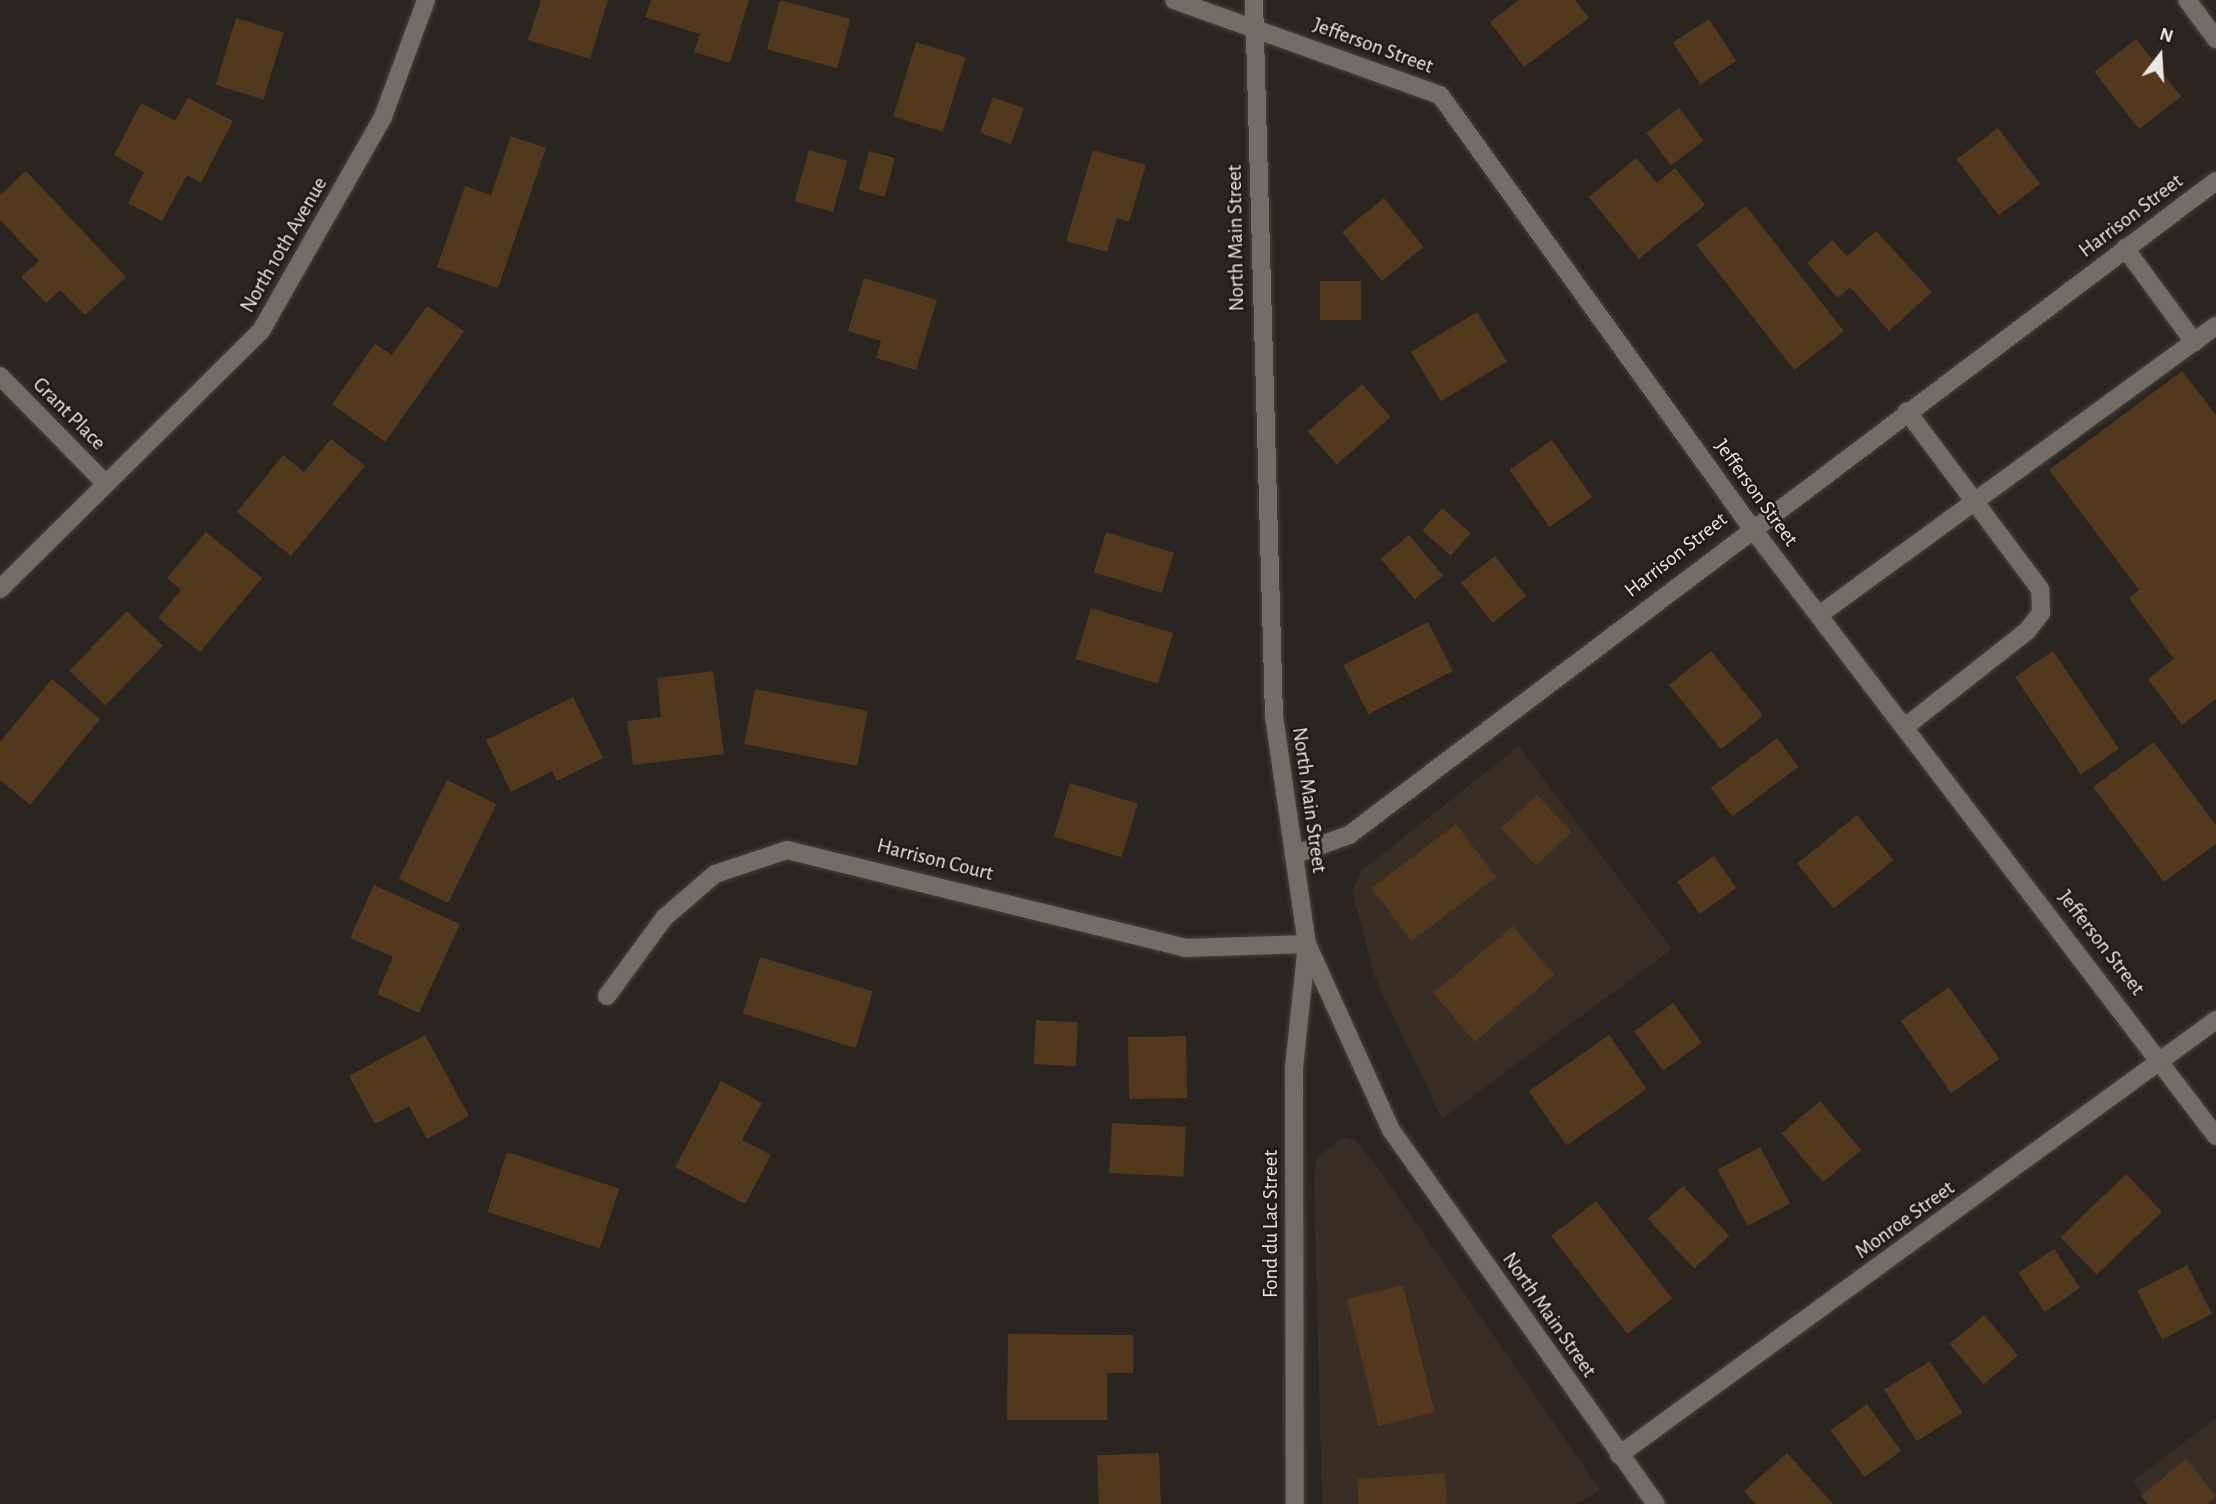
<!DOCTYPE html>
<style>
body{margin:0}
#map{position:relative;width:2216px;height:1504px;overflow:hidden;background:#2a2520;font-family:"Alegreya Sans",sans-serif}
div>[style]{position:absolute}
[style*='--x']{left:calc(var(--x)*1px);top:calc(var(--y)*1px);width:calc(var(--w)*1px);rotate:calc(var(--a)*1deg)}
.built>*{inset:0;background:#382e25}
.building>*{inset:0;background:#52381d;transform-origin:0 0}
.roads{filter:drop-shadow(0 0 2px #46423e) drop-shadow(0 0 2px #46423e)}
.service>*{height:18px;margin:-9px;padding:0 9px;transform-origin:9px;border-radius:9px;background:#736d68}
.minor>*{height:18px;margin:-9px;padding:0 9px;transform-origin:9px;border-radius:9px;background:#736d68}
.secondary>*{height:18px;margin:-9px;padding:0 9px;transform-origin:9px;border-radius:9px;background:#736d68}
span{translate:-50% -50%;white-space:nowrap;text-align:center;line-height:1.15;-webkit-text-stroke:5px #201b17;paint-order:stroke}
.street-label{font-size:21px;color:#eae7e4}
.north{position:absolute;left:2125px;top:21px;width:70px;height:70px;-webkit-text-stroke:5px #201b17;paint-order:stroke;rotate:17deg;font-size:19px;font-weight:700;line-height:28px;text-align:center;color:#eae7e4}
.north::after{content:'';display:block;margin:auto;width:24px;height:32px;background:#eae7e4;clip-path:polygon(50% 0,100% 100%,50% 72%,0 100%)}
</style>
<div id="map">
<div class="built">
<div style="clip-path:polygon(1519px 746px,1672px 949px,1442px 1119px,1374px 976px,1352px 891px,1361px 871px)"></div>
<div style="clip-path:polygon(1345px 1137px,1355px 1140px,1379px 1169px,1600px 1490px,1577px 1504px,1322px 1504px,1314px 1180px,1317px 1157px)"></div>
<div style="clip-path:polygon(2216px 1418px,2216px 1504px,2150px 1504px,2133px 1481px)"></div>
</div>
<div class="building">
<div style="clip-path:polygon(541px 0,608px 0,590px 59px,528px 40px)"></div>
<div style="clip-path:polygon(651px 0,749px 0,730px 63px,694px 52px,700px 34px,645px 17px)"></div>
<div style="left:780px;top:0;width:73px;height:51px;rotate:15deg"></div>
<div style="clip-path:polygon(1519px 0,1575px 0,1589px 18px,1524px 67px,1490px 22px)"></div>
<div style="left:236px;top:18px;width:50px;height:70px;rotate:17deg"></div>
<div style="left:1709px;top:19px;width:50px;height:43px;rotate:57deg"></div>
<div style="left:2136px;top:39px;width:73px;height:53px;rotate:52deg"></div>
<div style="left:916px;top:42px;width:52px;height:78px;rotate:17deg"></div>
<div style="left:993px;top:97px;width:33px;height:38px;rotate:20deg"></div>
<div style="clip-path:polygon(188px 98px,233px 121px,201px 183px,187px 175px,162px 221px,128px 203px,144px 172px,114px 155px,141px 103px,175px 121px)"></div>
<div style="left:1679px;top:108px;width:41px;height:41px;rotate:53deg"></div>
<div style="left:1998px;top:128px;width:70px;height:52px;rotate:53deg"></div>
<div style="clip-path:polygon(511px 136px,546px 148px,498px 288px,437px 267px,465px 186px,491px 195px)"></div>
<div style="left:809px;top:150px;width:40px;height:53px;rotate:16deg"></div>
<div style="clip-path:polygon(1093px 150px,1146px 165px,1129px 222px,1117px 218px,1107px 252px,1066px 241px)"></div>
<div style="left:869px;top:151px;width:27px;height:40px;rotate:15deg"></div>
<div style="clip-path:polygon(1636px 158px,1657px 183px,1675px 168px,1705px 205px,1639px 259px,1589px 197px)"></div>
<div style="clip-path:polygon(26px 171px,126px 277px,85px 315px,60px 290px,46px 303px,21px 277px,39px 261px,0 220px,0 195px)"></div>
<div style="left:1384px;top:198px;width:63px;height:54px;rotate:51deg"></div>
<div style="left:1746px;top:206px;width:159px;height:63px;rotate:52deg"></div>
<div style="clip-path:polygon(1876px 231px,1932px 292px,1889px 331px,1850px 287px,1838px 298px,1807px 263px,1832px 240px,1847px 256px)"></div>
<div style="clip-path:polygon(864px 278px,937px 300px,916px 370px,876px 358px,881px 341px,848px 331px)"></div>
<div style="left:1361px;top:281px;width:39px;height:41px;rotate:90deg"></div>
<div style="clip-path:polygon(427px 306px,464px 331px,385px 442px,332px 404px,375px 344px,392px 355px)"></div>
<div style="left:1477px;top:312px;width:58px;height:77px;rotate:59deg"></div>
<div style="clip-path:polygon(2182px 371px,2216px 415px,2216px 699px,2182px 725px,2148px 679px,2174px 659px,2129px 598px,2139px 590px,2049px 470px)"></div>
<div style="left:1362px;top:384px;width:44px;height:72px;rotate:49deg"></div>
<div style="clip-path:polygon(331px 439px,365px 466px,291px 556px,237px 512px,283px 455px,304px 472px)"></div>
<div style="left:1552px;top:440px;width:70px;height:52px;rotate:55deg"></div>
<div style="left:1442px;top:508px;width:38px;height:30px;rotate:41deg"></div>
<div style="clip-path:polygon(206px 532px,262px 578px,200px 652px,158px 618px,181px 590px,167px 578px)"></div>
<div style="left:1106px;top:532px;width:71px;height:42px;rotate:17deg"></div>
<div style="left:1409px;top:535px;width:53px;height:37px;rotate:50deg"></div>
<div style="left:1495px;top:556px;width:51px;height:43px;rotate:52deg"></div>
<div style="left:1091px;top:608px;width:86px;height:53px;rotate:17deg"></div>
<div style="left:127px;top:611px;width:50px;height:83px;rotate:44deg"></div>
<div style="left:1428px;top:622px;width:55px;height:95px;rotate:63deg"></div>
<div style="left:1711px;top:651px;width:83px;height:54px;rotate:51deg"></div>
<div style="left:2053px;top:651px;width:118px;height:46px;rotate:56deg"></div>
<div style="clip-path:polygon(713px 671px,724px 754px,633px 765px,627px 721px,661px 717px,657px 678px)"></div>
<div style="clip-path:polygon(52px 679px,100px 719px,30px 805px,0 780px,0 742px)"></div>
<div style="left:755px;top:689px;width:115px;height:56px;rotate:11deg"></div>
<div style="clip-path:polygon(573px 697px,603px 758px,557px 781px,552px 771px,511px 792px,486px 740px)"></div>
<div style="left:1777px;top:738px;width:36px;height:83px;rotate:53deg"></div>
<div style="clip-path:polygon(2154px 742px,2216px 825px,2216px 844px,2164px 882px,2093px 787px)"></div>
<div style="left:447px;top:780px;width:55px;height:110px;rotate:26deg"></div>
<div style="left:1070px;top:783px;width:71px;height:56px;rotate:17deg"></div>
<div style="left:1537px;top:795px;width:51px;height:49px;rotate:47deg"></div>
<div style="left:1857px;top:815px;width:58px;height:77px;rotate:51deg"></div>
<div style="left:1456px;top:824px;width:67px;height:106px;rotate:53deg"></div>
<div style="left:1714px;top:856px;width:39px;height:45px;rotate:55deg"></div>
<div style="clip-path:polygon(374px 885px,460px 924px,419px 1013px,377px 994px,393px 957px,350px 938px)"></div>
<div style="left:1513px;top:926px;width:64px;height:104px;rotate:50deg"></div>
<div style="left:760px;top:957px;width:118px;height:59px;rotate:17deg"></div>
<div style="left:1949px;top:987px;width:88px;height:59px;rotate:55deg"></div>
<div style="left:1673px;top:1003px;width:49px;height:48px;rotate:54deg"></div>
<div style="left:1036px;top:1020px;width:42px;height:44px;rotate:3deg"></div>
<div style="clip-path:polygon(425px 1035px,469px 1116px,427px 1139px,409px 1106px,375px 1124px,349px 1076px)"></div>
<div style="left:1609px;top:1035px;width:66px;height:98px;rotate:55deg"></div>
<div style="left:1186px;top:1036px;width:62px;height:58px;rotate:89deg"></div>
<div style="clip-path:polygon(721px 1081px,762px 1103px,742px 1140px,771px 1155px,745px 1204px,675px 1167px)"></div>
<div style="left:1820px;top:1101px;width:64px;height:50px;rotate:50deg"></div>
<div style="left:1112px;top:1123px;width:74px;height:50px;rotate:3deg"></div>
<div style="left:1760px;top:1147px;width:64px;height:48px;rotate:62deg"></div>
<div style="left:507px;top:1152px;width:118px;height:63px;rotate:18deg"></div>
<div style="left:2126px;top:1174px;width:52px;height:91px;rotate:46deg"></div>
<div style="left:1683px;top:1186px;width:68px;height:48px;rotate:47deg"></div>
<div style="left:1596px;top:1201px;width:124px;height:57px;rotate:52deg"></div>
<div style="left:2054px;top:1249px;width:47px;height:43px;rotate:56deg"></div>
<div style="left:2187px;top:1265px;width:55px;height:56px;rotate:63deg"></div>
<div style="left:1403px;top:1285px;width:131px;height:58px;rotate:76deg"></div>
<div style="left:1984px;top:1315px;width:53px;height:45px;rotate:50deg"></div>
<div style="clip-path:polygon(1008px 1334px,1133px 1335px,1133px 1373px,1107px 1373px,1107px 1420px,1007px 1420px)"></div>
<div style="left:1930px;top:1361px;width:61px;height:54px;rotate:58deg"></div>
<div style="left:1867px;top:1404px;width:58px;height:45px;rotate:54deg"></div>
<div style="left:1159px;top:1453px;width:51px;height:62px;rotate:88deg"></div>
<div style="clip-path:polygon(1787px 1453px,1833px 1504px,1756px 1504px,1744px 1491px)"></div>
<div style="clip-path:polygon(2186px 1459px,2216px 1496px,2206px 1504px,2148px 1504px,2141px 1496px)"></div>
<div style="clip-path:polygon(1445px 1473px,1447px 1504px,1359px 1504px,1357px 1479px)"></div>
</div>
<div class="roads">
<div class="service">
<div style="--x:2125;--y:248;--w:117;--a:53.7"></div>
<div style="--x:1819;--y:615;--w:491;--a:-36.1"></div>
<div style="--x:1905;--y:727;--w:155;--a:-38.2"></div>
<div style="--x:2027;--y:631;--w:23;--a:-52"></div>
<div style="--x:2041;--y:613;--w:24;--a:-92"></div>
<div style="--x:2040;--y:589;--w:222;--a:-126.8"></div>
</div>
<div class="minor">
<div style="--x:1174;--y:0;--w:282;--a:19.7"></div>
<div style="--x:1440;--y:95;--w:532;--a:54.25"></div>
<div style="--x:1751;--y:527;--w:766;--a:52.64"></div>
<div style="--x:2187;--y:0;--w:49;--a:53.4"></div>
<div style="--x:0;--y:376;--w:151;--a:45.5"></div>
<div style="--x:0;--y:589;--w:367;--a:-44.7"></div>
<div style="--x:261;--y:331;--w:246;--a:-60.3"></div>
<div style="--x:383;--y:117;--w:125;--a:-69.8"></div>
<div style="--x:1294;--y:855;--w:59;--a:-20"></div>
<div style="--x:1349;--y:835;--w:1086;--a:-37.03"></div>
<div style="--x:607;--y:996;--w:97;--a:-53.8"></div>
<div style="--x:664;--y:918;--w:67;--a:-40.8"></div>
<div style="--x:715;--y:874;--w:76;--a:-18.4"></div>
<div style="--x:787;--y:850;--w:410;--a:13.8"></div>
<div style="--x:1185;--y:948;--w:122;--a:-1.9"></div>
<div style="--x:1307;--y:944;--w:124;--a:96"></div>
<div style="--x:1294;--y:1067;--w:437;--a:89.9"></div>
<div style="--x:1619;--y:1455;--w:739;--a:-36.08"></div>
</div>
<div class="secondary">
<div style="--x:1254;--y:0;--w:716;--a:88.4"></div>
<div style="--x:1274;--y:716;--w:230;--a:81.8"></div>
<div style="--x:1307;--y:944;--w:204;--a:65.7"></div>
<div style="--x:1391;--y:1130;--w:458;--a:54.7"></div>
</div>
</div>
<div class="street-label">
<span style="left:1373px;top:46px;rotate:20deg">Jefferson Street</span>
<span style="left:2131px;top:216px;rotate:-37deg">Harrison Street</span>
<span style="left:1236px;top:238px;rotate:-91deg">North Main Street</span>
<span style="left:284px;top:245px;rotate:-60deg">North 10th Avenue</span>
<span style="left:69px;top:414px;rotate:45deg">Grant Place</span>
<span style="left:1756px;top:493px;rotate:54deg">Jefferson Street</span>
<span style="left:1676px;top:555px;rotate:-38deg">Harrison Street</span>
<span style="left:1309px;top:800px;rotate:82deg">North Main Street</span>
<span style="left:935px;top:860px;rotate:14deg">Harrison Court</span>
<span style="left:2101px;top:943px;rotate:52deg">Jefferson Street</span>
<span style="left:1905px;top:1220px;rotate:-36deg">Monroe Street</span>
<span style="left:1271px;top:1224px;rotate:-90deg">Fond du Lac Street</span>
<span style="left:1549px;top:1315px;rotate:55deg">North Main Street</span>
</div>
<div class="north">N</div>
</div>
